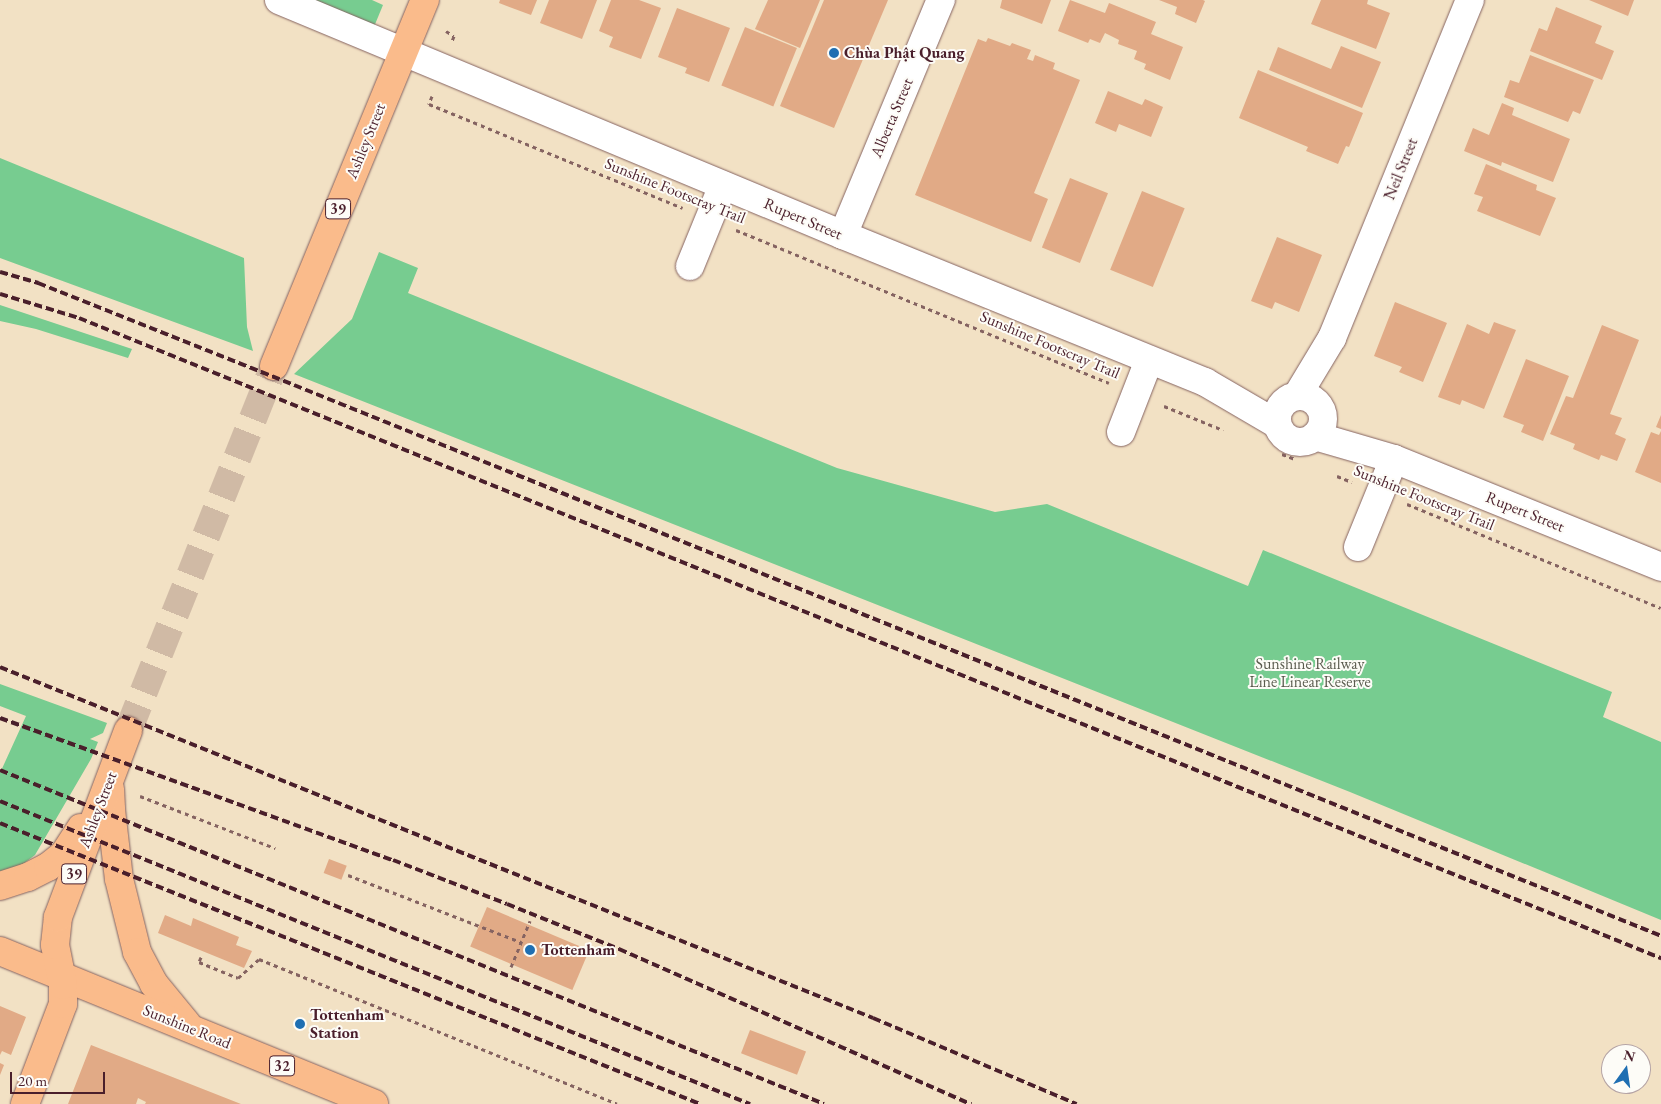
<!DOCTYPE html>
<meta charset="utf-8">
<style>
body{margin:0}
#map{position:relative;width:1661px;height:1104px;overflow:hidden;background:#f2e1c4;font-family:"EB Garamond",serif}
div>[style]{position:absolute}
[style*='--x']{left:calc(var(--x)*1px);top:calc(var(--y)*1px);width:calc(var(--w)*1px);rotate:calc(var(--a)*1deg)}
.green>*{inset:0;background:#77cc90}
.building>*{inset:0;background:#e1aa86;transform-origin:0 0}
.major-tunnel>*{height:28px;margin-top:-14px;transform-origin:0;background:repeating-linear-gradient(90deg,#d0baa5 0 28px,transparent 0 42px)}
.path>*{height:3px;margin-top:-1.5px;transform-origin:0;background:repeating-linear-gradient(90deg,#856361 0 4px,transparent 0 8px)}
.roads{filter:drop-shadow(0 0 1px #856361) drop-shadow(0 0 1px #856361)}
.minor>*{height:28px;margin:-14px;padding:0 14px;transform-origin:14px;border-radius:14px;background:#fff}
.minor>.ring{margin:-14px;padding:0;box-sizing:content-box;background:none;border:28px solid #fff;border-radius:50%}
.major>*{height:28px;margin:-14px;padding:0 14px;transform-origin:14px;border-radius:14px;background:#fabb8b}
.rail>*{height:4px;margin-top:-2px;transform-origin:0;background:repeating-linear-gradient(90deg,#4a1f2b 0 8px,transparent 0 12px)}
.dots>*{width:14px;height:14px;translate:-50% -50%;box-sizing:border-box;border:2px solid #fdfcf7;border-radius:50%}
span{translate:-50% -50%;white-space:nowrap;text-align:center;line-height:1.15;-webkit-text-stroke:4px #fdfcf7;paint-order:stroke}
.shield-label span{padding:1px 4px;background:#fdfcf7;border:1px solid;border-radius:4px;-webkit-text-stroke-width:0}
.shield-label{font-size:15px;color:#4a1f2b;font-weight:700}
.poi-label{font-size:16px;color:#4a1f2b;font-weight:700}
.left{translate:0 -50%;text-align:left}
.street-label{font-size:16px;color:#4a1f2b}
.park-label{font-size:16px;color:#5a5c4e}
.north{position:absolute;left:1601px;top:1044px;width:50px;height:50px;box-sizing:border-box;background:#fdfcf7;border:1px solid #b5a4a5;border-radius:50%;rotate:14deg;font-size:14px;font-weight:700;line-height:20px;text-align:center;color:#4a1f2b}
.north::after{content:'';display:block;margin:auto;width:18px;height:22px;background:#1f6fb2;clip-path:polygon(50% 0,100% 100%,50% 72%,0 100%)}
.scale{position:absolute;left:10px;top:1072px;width:95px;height:22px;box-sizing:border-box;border:2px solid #4a1f2b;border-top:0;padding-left:6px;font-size:15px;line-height:18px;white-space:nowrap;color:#4a1f2b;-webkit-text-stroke:4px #fdfcf7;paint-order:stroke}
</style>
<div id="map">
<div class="green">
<div style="clip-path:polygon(286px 0,372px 0,383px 5px,371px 34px)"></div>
<div style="clip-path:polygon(0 158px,244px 258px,247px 327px,253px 351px,0 258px)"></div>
<div style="clip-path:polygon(379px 252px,418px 268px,408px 293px,837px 468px,995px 512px,1047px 504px,1248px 586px,1263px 550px,1612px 692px,1603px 717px,1661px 742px,1661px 920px,1350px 792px,294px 374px,352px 319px)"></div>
<div style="clip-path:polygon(0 305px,132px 349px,128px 358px,36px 329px,0 321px)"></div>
<div style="clip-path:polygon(0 684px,107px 723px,103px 733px,90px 739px,98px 742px,91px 759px,35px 855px,23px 864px,0 872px,0 773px,26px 716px,0 706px)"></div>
</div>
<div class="building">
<div style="clip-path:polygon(500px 0,537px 0,531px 15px,499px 3px)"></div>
<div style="clip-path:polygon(549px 0,597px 0,582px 39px,540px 23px)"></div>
<div style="clip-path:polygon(611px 0,639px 0,661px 8px,641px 59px,609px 47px,613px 37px,599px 31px)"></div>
<div style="clip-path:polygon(768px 0,820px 0,800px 48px,755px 29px)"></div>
<div style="clip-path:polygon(824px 0,888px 0,834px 128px,780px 106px)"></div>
<div style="clip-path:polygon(1002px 0,1051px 0,1042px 24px,1000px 8px)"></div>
<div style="clip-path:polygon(1070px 0,1105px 13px,1109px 3px,1156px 22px,1151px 34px,1183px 47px,1170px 80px,1144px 69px,1146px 64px,1134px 59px,1137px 51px,1118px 44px,1119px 40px,1105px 33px,1100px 43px,1090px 39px,1088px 43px,1058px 31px)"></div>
<div style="clip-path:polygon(1159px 0,1203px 0,1205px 1px,1196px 23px,1175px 14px,1177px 7px)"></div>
<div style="clip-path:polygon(1321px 0,1368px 0,1367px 4px,1390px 13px,1376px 49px,1311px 24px)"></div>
<div style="clip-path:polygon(1589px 0,1634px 0,1628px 16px)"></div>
<div style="clip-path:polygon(1556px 7px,1602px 26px,1595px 43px,1614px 51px,1602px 80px,1530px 51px,1539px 28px,1547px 31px)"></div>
<div style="clip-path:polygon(677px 8px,730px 28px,709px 82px,685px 73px,687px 68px,658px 57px)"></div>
<div style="left:745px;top:27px;width:56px;height:63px;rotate:22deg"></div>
<div style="clip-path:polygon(988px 38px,1010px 46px,1012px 43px,1031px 50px,1027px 59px,1033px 61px,1035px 55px,1055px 63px,1053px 69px,1080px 80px,1034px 193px,1048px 199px,1031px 242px,915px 195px,978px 39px,986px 42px)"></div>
<div style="clip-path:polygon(1341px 46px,1381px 62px,1362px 108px,1269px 70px,1278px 47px,1331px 69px)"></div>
<div style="clip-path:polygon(1530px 55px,1594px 80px,1580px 114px,1573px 111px,1568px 122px,1504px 97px,1510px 80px,1519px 83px)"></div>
<div style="clip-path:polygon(1258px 70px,1363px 113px,1349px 147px,1346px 146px,1338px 164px,1306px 151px,1308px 147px,1239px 118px)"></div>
<div style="clip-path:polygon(1108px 91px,1142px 105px,1145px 99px,1163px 107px,1151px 137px,1119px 124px,1116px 132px,1095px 123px)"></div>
<div style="clip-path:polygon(1502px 103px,1514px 108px,1512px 115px,1570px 139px,1553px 182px,1502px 162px,1501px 166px,1464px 151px,1473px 128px,1489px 135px)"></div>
<div style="clip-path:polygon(1486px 164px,1537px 185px,1536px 190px,1556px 198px,1540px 236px,1477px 211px,1483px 197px,1474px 194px)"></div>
<div style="left:1070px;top:178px;width:41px;height:75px;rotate:22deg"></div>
<div style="left:1142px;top:191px;width:46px;height:85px;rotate:22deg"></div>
<div style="clip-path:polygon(1277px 237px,1322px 255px,1299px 312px,1275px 302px,1272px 309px,1251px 301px)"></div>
<div style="clip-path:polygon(1395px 302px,1447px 323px,1423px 382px,1399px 372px,1402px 367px,1374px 356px)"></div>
<div style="clip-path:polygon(1494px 322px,1516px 330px,1484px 409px,1462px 400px,1460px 405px,1438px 397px,1467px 324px,1489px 334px)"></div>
<div style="clip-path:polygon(1602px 325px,1639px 340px,1610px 414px,1622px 418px,1615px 434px,1626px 439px,1617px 461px,1601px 455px,1599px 460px,1573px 449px,1575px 444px,1550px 434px,1566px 396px,1573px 398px)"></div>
<div style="clip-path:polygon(1526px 359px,1569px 376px,1543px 441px,1521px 432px,1524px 425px,1503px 417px)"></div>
<div style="clip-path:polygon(1661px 415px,1661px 429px,1656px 427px)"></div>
<div style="clip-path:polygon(1661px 431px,1661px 483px,1635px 472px,1651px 432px,1659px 435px)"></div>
<div style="left:329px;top:859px;width:19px;height:15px;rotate:21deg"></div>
<div style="left:487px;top:907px;width:111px;height:43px;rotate:23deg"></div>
<div style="clip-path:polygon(165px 915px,191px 926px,193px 918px,239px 937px,236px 945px,252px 951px,244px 968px,158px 933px)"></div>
<div style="clip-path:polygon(0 1006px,26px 1017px,11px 1055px,2px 1051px,0 1055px)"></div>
<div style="left:750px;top:1030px;width:60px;height:25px;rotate:21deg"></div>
<div style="clip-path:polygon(91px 1045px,241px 1104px,145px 1104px,146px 1102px,138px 1098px,136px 1104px,68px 1104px)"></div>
<div style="clip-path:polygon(0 1063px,4px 1065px,0 1075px)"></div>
</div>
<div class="major-tunnel">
<div style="--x:128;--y:731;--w:393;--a:-68.2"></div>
</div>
<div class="path">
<div style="--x:446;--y:31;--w:9;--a:32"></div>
<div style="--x:454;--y:36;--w:5;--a:112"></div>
<div style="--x:432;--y:96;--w:9;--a:111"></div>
<div style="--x:429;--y:104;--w:274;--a:22.3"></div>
<div style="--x:736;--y:230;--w:403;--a:22.3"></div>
<div style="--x:1164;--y:406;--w:64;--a:22.1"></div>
<div style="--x:1282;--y:454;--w:14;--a:21"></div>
<div style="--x:1337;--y:476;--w:16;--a:22"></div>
<div style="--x:1407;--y:504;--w:274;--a:22.3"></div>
<div style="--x:140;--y:796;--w:145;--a:21.1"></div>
<div style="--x:348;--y:875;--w:186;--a:21.2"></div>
<div style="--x:201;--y:957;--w:5;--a:112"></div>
<div style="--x:199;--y:962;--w:42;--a:22.3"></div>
<div style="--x:238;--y:978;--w:28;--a:-42"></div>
<div style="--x:259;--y:959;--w:386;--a:22"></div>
<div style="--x:511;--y:967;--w:50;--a:-67.6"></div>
</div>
<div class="roads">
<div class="minor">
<div style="--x:279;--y:0;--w:611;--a:22.62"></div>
<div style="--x:843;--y:235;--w:391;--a:22.1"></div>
<div style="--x:1205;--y:382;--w:83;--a:30.3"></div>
<div style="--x:843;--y:235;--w:255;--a:-67.4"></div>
<div style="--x:690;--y:266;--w:87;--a:-67.8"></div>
<div class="ring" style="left:1277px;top:396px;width:18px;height:18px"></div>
<div style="--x:1297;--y:396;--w:68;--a:-58.9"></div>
<div style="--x:1332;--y:338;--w:365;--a:-67.8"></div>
<div style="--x:1121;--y:432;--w:77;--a:-68.7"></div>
<div style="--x:1315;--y:436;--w:82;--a:16.2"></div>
<div style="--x:1394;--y:459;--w:288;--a:22"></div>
<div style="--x:1358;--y:547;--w:95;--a:-67.8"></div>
</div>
<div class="major">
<div style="--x:274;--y:366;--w:396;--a:-67.6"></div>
<div style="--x:110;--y:789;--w:21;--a:87"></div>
<div style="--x:111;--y:810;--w:69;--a:83.4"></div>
<div style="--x:119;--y:879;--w:75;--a:76.1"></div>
<div style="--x:137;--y:952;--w:36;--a:62"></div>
<div style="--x:154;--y:984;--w:52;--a:50.5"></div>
<div style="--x:0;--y:886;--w:29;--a:-18"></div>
<div style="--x:28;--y:877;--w:22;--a:-27"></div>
<div style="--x:48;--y:867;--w:21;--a:-39"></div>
<div style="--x:64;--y:854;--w:31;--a:-57"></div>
<div style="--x:0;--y:951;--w:404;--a:22.2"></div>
<div style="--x:25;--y:1104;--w:107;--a:-69.2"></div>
<div style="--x:63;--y:1004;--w:19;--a:-90"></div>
<div style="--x:63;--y:985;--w:41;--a:-101.3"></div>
<div style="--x:55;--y:945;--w:28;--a:-84"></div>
<div style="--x:58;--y:917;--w:199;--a:-69.4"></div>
</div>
</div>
<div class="rail">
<div style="--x:0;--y:272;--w:40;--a:16"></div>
<div style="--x:38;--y:283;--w:276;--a:21.7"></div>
<div style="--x:294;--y:385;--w:1474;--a:21.95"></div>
<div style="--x:0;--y:294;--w:83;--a:16.9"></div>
<div style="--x:79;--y:318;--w:1707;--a:22.03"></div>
<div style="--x:0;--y:667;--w:941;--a:21.9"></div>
<div style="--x:873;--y:1018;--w:221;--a:22.9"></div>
<div style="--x:0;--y:718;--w:418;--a:19.9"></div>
<div style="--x:393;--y:860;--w:122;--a:21.1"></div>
<div style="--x:507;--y:904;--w:121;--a:21.9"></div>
<div style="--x:619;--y:949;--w:385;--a:23.8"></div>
<div style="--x:0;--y:770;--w:889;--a:22.06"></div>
<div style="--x:0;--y:801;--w:809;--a:22"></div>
<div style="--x:0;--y:823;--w:754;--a:21.87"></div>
</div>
<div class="dots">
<div style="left:834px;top:53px;background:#1f6fb2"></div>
<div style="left:530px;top:950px;background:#1f6fb2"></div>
<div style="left:300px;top:1024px;background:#1f6fb2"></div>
</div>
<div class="shield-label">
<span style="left:338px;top:209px">39</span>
<span style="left:74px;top:874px">39</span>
<span style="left:282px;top:1066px">32</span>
</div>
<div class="poi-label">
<span class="left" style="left:844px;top:53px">Chùa Phật Quang</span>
<span class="left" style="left:541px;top:950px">Tottenham</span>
<span class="left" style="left:310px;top:1024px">Tottenham<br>Station</span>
</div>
<div class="street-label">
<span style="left:892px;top:118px;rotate:-67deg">Alberta Street</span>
<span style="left:366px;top:141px;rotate:-68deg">Ashley Street</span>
<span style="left:1401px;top:169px;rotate:-68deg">Neil Street</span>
<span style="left:675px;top:191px;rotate:22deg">Sunshine Footscray Trail</span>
<span style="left:803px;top:219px;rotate:23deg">Rupert Street</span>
<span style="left:1050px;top:345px;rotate:23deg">Sunshine Footscray Trail</span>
<span style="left:1424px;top:498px;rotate:22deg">Sunshine Footscray Trail</span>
<span style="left:1525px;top:512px;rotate:22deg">Rupert Street</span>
<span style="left:98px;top:810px;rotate:-69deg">Ashley Street</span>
<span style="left:187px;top:1027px;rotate:22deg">Sunshine Road</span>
</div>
<div class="park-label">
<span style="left:1310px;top:673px">Sunshine Railway<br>Line Linear Reserve</span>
</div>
<div class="north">N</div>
<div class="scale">20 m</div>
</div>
